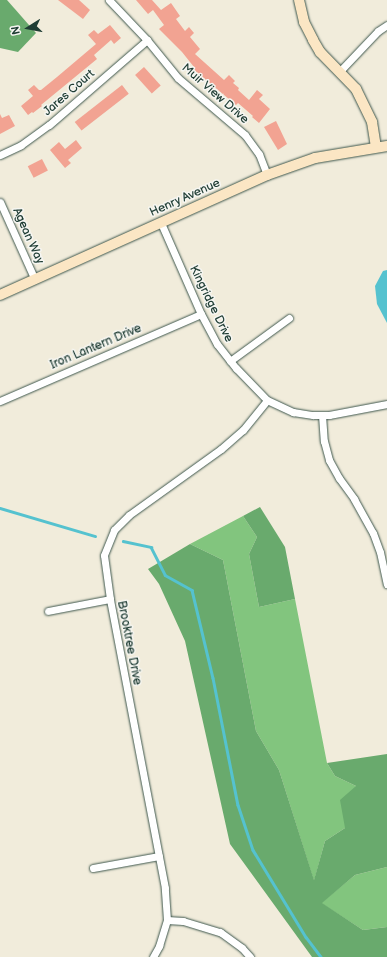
<!DOCTYPE html>
<style>
body{margin:0}
#map{position:relative;width:387px;height:957px;overflow:hidden;background:#f1ecdb;font-family:"Balsamiq Sans",sans-serif}
div>[style]{position:absolute}
[style*='--x']{left:calc(var(--x)*1px);top:calc(var(--y)*1px);width:calc(var(--w)*1px);rotate:calc(var(--a)*1deg)}
.green>*{inset:0;background:#82c57e}
.forest>*{inset:0;background:#69aa6d}
.water>*{inset:0;background:#55c2cf}
.stream>*{height:2.5px;margin:-1.25px;padding:0 1.25px;transform-origin:1.25px;border-radius:1.25px;background:#55c2cf}
.building>*{inset:0;background:#f2a392;transform-origin:0 0}
.roads{filter:drop-shadow(0 0 1px #3e574d) drop-shadow(0 0 1px #3e574d)}
.street>*{height:7px;margin:-3.5px;padding:0 3.5px;transform-origin:3.5px;border-radius:3.5px;background:#fff}
.secondary>*{height:10px;margin:-5px;padding:0 5px;transform-origin:5px;border-radius:5px;background:#fbe6c4}
span{translate:-50% -50%;white-space:nowrap;text-align:center;line-height:1.15;-webkit-text-stroke:3px #f6f6f2;paint-order:stroke}
.street-label{font-size:12px;color:#1f3d34}
.north{position:absolute;left:8px;top:8px;width:40px;height:40px;-webkit-text-stroke:3px #f6f6f2;paint-order:stroke;rotate:259deg;font-size:11px;font-weight:700;line-height:16px;text-align:center;color:#1f3d34}
.north::after{content:'';display:block;margin:auto;width:14px;height:18px;background:#1f3d34;clip-path:polygon(50% 0,100% 100%,50% 72%,0 100%)}
</style>
<div id="map">
<div class="green">
<div style="clip-path:polygon(243px 516px,257px 537px,249px 554px,259px 607px,295px 599px,327px 763px,335px 776px,356px 786px,345px 828px,325px 841px,314px 881px,279px 770px,256px 731px,223px 560px,190px 544px)"></div>
<div style="clip-path:polygon(387px 867px,387px 927px,363px 930px,321px 903px,355px 875px)"></div>
</div>
<div class="forest">
<div style="clip-path:polygon(0 0,7px 0,36px 33px,18px 52px,0 48px)"></div>
<div style="clip-path:polygon(260px 507px,285px 547px,295px 599px,259px 607px,249px 554px,257px 537px,243px 516px)"></div>
<div style="clip-path:polygon(190px 544px,223px 560px,256px 731px,279px 770px,314px 880px,325px 841px,345px 828px,340px 800px,356px 786px,335px 776px,327px 763px,387px 754px,387px 867px,355px 875px,322px 903px,363px 930px,387px 927px,387px 957px,312px 957px,230px 844px,185px 641px,159px 584px,148px 569px)"></div>
</div>
<div class="water">
<div style="clip-path:polygon(387px 270px,387px 323px,377px 304px,375px 286px,383px 271px)"></div>
</div>
<div class="stream">
<div style="--x:0;--y:508;--w:99;--a:16.4"></div>
<div style="--x:123;--y:541;--w:29;--a:12"></div>
<div style="--x:151;--y:547;--w:31;--a:63"></div>
<div style="--x:165;--y:575;--w:31;--a:29"></div>
<div style="--x:192;--y:590;--w:90;--a:76.6"></div>
<div style="--x:213;--y:678;--w:129;--a:78.9"></div>
<div style="--x:238;--y:805;--w:47;--a:71.6"></div>
<div style="--x:253;--y:850;--w:102;--a:58.7"></div>
<div style="--x:306;--y:937;--w:25;--a:53"></div>
</div>
<div class="building">
<div style="clip-path:polygon(58px 0,79px 0,90px 10px,83px 19px)"></div>
<div style="clip-path:polygon(136px 0,152px 0,161px 10px,171px 3px,180px 16px,176px 19px,185px 31px,189px 27px,194px 33px,190px 37px,200px 49px,195px 54px,224px 80px,229px 75px,235px 81px,233px 83px,239px 88px,238px 90px,249px 100px,257px 90px,263px 95px,259px 99px,270px 109px,259px 123px,252px 117px,253px 116px,238px 103px,236px 105px,192px 68px,194px 67px,182px 52px,159px 29px,164px 25px,153px 10px,148px 14px)"></div>
<div style="clip-path:polygon(110px 25px,121px 38px,114px 44px,111px 40px,94px 55px,97px 59px,41px 105px,42px 106px,33px 113px,32px 112px,28px 115px,21px 106px,33px 96px,28px 90px,34px 85px,39px 90px,41px 90px,57px 77px,96px 44px,88px 35px,94px 30px,98px 34px)"></div>
<div style="left:144px;top:67px;width:25px;height:12px;rotate:48deg"></div>
<div style="left:122px;top:85px;width:11px;height:60px;rotate:52deg"></div>
<div style="clip-path:polygon(0 114px,2px 118px,9px 115px,15px 126px,0 134px)"></div>
<div style="clip-path:polygon(276px 121px,287px 144px,278px 150px,264px 127px)"></div>
<div style="clip-path:polygon(76px 140px,82px 148px,68px 160px,71px 163px,65px 168px,50px 150px,59px 142px,65px 149px)"></div>
<div style="left:42px;top:159px;width:13px;height:16px;rotate:63deg"></div>
</div>
<div class="roads">
<div class="street">
<div style="--x:109;--y:0;--w:55;--a:46.5"></div>
<div style="--x:147;--y:40;--w:49;--a:50.8"></div>
<div style="--x:178;--y:78;--w:88;--a:40.4"></div>
<div style="--x:245;--y:135;--w:24;--a:54"></div>
<div style="--x:259;--y:154;--w:22;--a:69"></div>
<div style="--x:340;--y:71;--w:55;--a:-46.5"></div>
<div style="--x:378;--y:31;--w:11;--a:-34"></div>
<div style="--x:0;--y:155;--w:23;--a:-25"></div>
<div style="--x:21;--y:145;--w:34;--a:-36"></div>
<div style="--x:49;--y:125;--w:130;--a:-40.9"></div>
<div style="--x:0;--y:202;--w:85;--a:65.8"></div>
<div style="--x:161;--y:223;--w:99;--a:66.3"></div>
<div style="--x:201;--y:314;--w:34;--a:62"></div>
<div style="--x:217;--y:344;--w:31;--a:52"></div>
<div style="--x:236;--y:368;--w:45;--a:45.9"></div>
<div style="--x:267;--y:400;--w:29;--a:25"></div>
<div style="--x:293;--y:412;--w:20;--a:9"></div>
<div style="--x:313;--y:415;--w:16;--a:0"></div>
<div style="--x:329;--y:415;--w:59;--a:-10.7"></div>
<div style="--x:230;--y:361;--w:73;--a:-36.1"></div>
<div style="--x:0;--y:401;--w:219;--a:-23.4"></div>
<div style="--x:322;--y:415;--w:26;--a:86"></div>
<div style="--x:324;--y:441;--w:20;--a:75"></div>
<div style="--x:329;--y:460;--w:21;--a:61"></div>
<div style="--x:339;--y:478;--w:26;--a:54"></div>
<div style="--x:354;--y:499;--w:39;--a:61"></div>
<div style="--x:373;--y:533;--w:20;--a:70"></div>
<div style="--x:380;--y:552;--w:33;--a:78"></div>
<div style="--x:48;--y:611;--w:63;--a:-11"></div>
<div style="--x:93;--y:868;--w:67;--a:-10.3"></div>
<div style="--x:167;--y:920;--w:16;--a:4"></div>
<div style="--x:183;--y:921;--w:39;--a:17"></div>
<div style="--x:220;--y:932;--w:27;--a:36"></div>
<div style="--x:242;--y:948;--w:12;--a:48"></div>
<div style="--x:153;--y:957;--w:13;--a:-61"></div>
<div style="--x:159;--y:946;--w:27;--a:-73"></div>
<div style="--x:167;--y:920;--w:32;--a:-94"></div>
<div style="--x:165;--y:888;--w:294;--a:-100.8"></div>
<div style="--x:110;--y:599;--w:44;--a:-97.8"></div>
<div style="--x:104;--y:555;--w:27;--a:-68"></div>
<div style="--x:114;--y:530;--w:21;--a:-45"></div>
<div style="--x:129;--y:515;--w:113;--a:-35.7"></div>
<div style="--x:221;--y:449;--w:29;--a:-41"></div>
<div style="--x:243;--y:430;--w:38;--a:-51"></div>
</div>
<div class="secondary">
<div style="--x:299;--y:0;--w:23;--a:77"></div>
<div style="--x:304;--y:22;--w:20;--a:63"></div>
<div style="--x:313;--y:40;--w:14;--a:60"></div>
<div style="--x:320;--y:52;--w:52;--a:45.8"></div>
<div style="--x:356;--y:89;--w:37;--a:64"></div>
<div style="--x:372;--y:122;--w:25;--a:81"></div>
<div style="--x:0;--y:295;--w:293;--a:-24.2"></div>
<div style="--x:267;--y:175;--w:51;--a:-19.5"></div>
<div style="--x:315;--y:158;--w:73;--a:-9.5"></div>
</div>
</div>
<div class="street-label">
<span style="left:69px;top:93px;rotate:-41deg">Jares Court</span>
<span style="left:215px;top:94px;rotate:41deg">Muir View Drive</span>
<span style="left:185px;top:198px;rotate:-24deg">Henry Avenue</span>
<span style="left:28px;top:236px;rotate:66deg">Agean Way</span>
<span style="left:211px;top:304px;rotate:64deg">Kingridge Drive</span>
<span style="left:96px;top:347px;rotate:-23deg">Iron Lantern Drive</span>
<span style="left:129px;top:643px;rotate:79deg">Brooktree Drive</span>
</div>
<div class="north">N</div>
</div>
